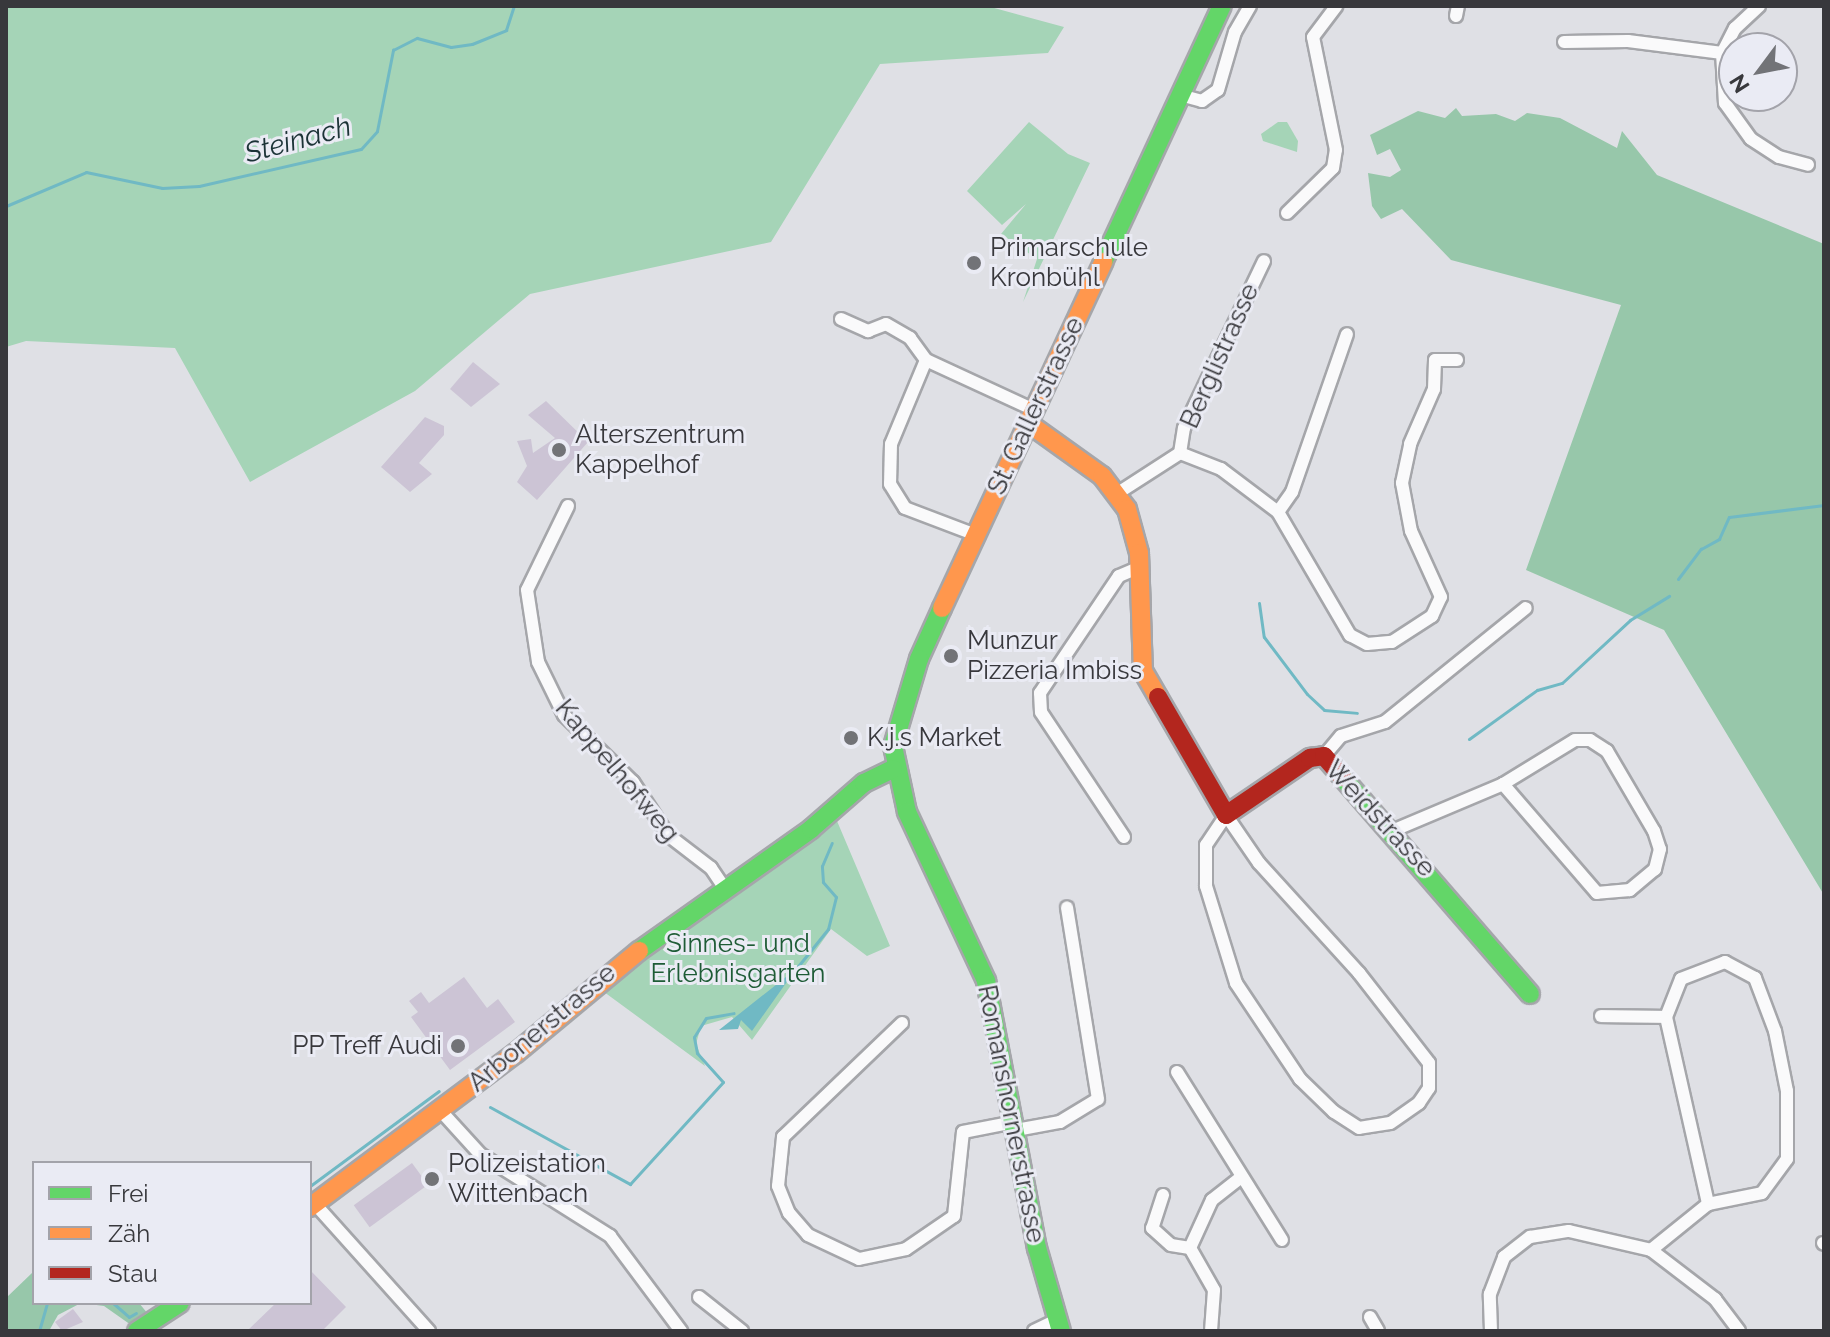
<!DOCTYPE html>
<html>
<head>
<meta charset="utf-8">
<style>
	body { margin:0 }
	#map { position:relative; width:1830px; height:1337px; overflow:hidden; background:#dfe0e5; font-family:Raleway,sans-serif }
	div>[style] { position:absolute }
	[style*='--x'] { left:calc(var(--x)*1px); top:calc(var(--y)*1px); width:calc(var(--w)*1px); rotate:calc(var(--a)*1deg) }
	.green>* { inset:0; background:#a5d4b7 }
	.forest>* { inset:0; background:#97c7aa }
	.water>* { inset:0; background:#70b9c4 }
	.stream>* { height:3px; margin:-1.5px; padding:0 1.5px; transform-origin:1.5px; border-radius:1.5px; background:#70b9c4 }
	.building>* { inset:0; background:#ccc4d5; transform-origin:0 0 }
	.roads { filter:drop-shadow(2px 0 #a5a6aa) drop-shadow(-2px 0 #a5a6aa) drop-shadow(0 2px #a5a6aa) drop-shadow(0 -2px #a5a6aa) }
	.street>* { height:12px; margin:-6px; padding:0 6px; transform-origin:6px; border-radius:6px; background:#fafafb }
	.fast>* { height:18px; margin:-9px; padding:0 9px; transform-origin:9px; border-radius:9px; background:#63d668 }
	.slow>* { height:18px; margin:-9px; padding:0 9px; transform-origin:9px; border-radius:9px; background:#ff974d }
	.jam>* { height:18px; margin:-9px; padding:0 9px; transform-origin:9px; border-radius:9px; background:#b3261e }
	.dots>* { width:22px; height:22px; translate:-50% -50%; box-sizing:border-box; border:4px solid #eaebf4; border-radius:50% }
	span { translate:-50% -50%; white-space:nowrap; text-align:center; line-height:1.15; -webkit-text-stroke:6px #eaebf4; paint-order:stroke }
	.poi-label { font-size:26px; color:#38383c }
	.left { translate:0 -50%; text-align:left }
	.right { translate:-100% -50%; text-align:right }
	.street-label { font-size:26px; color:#38383c }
	.park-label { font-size:26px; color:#1e5c36 }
	.water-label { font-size:28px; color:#1c3337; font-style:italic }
	.frame { position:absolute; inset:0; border:8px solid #38383c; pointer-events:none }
	.legend { position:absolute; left:32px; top:1161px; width:280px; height:144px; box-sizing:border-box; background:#eaebf4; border:2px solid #a3a3aa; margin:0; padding:10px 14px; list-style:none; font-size:24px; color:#38383c }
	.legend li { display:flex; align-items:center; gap:16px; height:40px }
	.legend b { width:40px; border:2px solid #a3a3aa }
	.north { position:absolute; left:1718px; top:32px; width:80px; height:80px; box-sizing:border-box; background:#eaebf4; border:2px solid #a3a3aa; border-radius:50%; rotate:238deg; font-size:22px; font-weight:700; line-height:32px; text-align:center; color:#38383c }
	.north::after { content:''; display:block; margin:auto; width:28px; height:36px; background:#727377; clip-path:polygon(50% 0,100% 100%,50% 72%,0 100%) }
</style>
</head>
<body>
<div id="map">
	<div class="green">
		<div style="clip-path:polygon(6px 6px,987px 6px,1064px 27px,1048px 53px,880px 64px,771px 242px,530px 294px,415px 391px,250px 482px,175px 348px,26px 341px,6px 347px)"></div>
		<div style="clip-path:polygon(1029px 122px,1068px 154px,1090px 163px,1023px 302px,1037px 259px,1001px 234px,1026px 204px,1002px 225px,967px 191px)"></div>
		<div style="clip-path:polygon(1278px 122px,1287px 122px,1298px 141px,1297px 152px,1263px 141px,1261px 134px)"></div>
		<div style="clip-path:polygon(837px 821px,890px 946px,867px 956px,831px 929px,752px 1040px,732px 1017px,701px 1026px,696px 1044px,705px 1066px,600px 989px,639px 955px)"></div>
	</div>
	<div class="forest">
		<div style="clip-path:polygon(1456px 108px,1462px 116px,1496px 114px,1515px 121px,1527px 113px,1560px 118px,1617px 148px,1622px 131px,1657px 175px,1824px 244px,1824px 895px,1664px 630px,1526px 570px,1621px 305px,1451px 260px,1402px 209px,1381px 219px,1372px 206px,1368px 173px,1390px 177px,1401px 170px,1390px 149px,1377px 155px,1370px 135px,1418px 111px,1445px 118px)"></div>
		<div style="clip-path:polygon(32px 1273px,34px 1303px,139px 1303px,148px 1314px,131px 1325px,104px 1306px,81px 1303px,58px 1315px,49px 1331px,6px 1331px,6px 1298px)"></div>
	</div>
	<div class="water">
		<div style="clip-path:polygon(796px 969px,752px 1031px,741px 1020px,738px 1029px,719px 1030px)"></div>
	</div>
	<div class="stream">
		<div style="--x:6;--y:206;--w:87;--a:-23"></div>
		<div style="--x:86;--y:172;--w:78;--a:11.9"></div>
		<div style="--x:162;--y:188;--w:37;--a:-3"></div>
		<div style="--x:199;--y:186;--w:166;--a:-12.9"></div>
		<div style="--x:361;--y:149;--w:24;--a:-48"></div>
		<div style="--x:377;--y:131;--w:83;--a:-78.8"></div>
		<div style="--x:393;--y:50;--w:27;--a:-27"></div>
		<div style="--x:417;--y:38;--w:35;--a:15"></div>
		<div style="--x:451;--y:47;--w:21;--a:-8"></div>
		<div style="--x:472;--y:44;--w:37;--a:-22"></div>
		<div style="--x:506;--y:30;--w:25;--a:-72"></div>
		<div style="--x:1678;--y:579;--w:38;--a:-53"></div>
		<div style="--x:1701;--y:549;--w:21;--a:-29"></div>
		<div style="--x:1719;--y:539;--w:24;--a:-66"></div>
		<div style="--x:1729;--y:517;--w:96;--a:-7.2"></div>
		<div style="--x:1259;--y:603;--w:34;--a:82"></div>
		<div style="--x:1264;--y:637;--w:71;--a:53"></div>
		<div style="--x:1307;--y:694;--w:23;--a:43"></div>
		<div style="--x:1324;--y:710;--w:33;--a:5"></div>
		<div style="--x:1469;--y:739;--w:84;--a:-35.8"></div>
		<div style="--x:1537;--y:690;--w:26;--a:-16"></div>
		<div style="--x:1562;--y:683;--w:93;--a:-42.8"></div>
		<div style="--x:1630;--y:620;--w:46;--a:-31.6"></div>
		<div style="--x:795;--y:970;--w:53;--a:-51.2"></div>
		<div style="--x:828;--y:929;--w:33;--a:-76"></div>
		<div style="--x:836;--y:897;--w:20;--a:-131"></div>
		<div style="--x:823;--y:882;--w:16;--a:-94"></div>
		<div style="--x:822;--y:866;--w:25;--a:-67"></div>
		<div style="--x:490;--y:1107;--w:160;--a:28.8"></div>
		<div style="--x:630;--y:1184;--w:138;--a:-47.6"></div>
		<div style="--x:723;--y:1082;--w:39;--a:-132"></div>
		<div style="--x:697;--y:1053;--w:16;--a:-101"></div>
		<div style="--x:694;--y:1037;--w:22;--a:-58"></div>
		<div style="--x:706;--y:1018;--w:28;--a:-10"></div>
		<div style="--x:310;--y:1186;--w:160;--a:-36.4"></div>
		<div style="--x:113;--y:1303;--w:21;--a:41"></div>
		<div style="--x:129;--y:1317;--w:8;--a:-30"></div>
		<div style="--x:39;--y:1331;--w:29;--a:-74"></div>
	</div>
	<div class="building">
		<div style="clip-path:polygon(473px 362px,500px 384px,471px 407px,450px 389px)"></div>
		<div style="clip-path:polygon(546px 401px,588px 442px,537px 500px,517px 482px,527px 466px,517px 441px,531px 439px,533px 453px,555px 438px,528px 415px)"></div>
		<div style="clip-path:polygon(425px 417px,444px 426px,444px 435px,419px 463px,432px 474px,410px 492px,381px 467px)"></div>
		<div style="clip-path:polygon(464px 977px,487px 1008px,498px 999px,515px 1022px,450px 1070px,411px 1017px,418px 1012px,409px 1001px,421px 992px,429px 1003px)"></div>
		<div style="left:412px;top:1163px;width:27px;height:72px;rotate:54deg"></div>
		<div style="clip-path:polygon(310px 1270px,346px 1307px,322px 1331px,247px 1331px,276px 1303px,310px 1303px)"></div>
		<div style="clip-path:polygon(73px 1309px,83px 1322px,62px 1331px,55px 1322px)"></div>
	</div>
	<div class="roads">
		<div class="street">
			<div style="--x:1759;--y:6;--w:33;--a:137"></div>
			<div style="--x:1735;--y:28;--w:28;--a:117"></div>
			<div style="--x:1722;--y:53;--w:50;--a:86.6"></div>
			<div style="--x:1725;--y:103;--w:44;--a:54.2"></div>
			<div style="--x:1751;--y:139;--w:33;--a:33"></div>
			<div style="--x:1779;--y:157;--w:30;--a:15"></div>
			<div style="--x:1456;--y:16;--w:10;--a:-79"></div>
			<div style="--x:1564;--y:42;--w:64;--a:-0.9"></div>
			<div style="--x:1628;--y:41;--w:95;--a:7.3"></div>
			<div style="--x:1180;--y:95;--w:23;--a:15"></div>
			<div style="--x:1202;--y:101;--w:19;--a:-35"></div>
			<div style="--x:1218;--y:90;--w:60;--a:-73.7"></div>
			<div style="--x:1235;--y:32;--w:30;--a:-60"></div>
			<div style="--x:1287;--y:213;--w:64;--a:-44.4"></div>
			<div style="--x:1333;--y:168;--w:18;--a:-81"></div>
			<div style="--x:1336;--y:150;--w:115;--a:-101.5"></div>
			<div style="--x:1313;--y:37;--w:39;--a:-53"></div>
			<div style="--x:841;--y:319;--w:30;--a:24"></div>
			<div style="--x:868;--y:331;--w:19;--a:-21"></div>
			<div style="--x:886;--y:324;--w:28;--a:30"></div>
			<div style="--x:910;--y:338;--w:27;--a:54"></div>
			<div style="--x:926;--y:360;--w:119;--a:24.8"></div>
			<div style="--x:926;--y:360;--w:91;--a:112.6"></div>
			<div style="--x:891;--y:444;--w:40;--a:91.4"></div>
			<div style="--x:890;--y:484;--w:28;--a:58"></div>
			<div style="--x:905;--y:508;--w:76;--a:20.8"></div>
			<div style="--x:1180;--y:453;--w:25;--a:-81"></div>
			<div style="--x:1184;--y:428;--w:185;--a:-64.4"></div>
			<div style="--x:1118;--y:493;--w:74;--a:-32.8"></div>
			<div style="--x:1180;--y:453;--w:44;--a:21.3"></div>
			<div style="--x:1221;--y:469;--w:71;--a:37"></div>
			<div style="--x:1278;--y:512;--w:143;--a:59.7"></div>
			<div style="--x:1350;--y:635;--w:19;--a:28"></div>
			<div style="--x:1367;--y:644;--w:25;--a:-5"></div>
			<div style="--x:1392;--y:642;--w:48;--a:-33"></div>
			<div style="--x:1432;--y:616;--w:21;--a:-65"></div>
			<div style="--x:1441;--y:597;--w:72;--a:-114.4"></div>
			<div style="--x:1411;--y:531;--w:49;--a:-100.6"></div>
			<div style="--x:1402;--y:483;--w:40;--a:-78"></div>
			<div style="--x:1410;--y:444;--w:60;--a:-66.4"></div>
			<div style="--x:1434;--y:389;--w:29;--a:-88"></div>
			<div style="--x:1435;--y:360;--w:22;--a:0"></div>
			<div style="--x:568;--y:506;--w:93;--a:116"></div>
			<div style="--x:527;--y:590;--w:73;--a:81.3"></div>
			<div style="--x:538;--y:662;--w:59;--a:63.9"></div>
			<div style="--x:564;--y:715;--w:96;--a:44.2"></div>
			<div style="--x:633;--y:782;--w:64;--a:56.6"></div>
			<div style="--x:668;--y:835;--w:54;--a:37.5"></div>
			<div style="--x:711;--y:868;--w:23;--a:56"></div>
			<div style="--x:1278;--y:512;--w:24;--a:-55"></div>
			<div style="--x:1292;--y:492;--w:167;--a:-70.8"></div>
			<div style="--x:1324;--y:756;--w:26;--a:-50"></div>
			<div style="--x:1341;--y:736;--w:46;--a:-17.7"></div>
			<div style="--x:1385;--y:722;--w:181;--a:-39"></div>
			<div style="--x:1226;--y:815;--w:58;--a:55.5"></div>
			<div style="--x:1259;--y:863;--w:149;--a:47.7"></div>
			<div style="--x:1359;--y:973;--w:114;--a:52.1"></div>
			<div style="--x:1429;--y:1063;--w:25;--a:90"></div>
			<div style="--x:1429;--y:1088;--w:18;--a:124"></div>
			<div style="--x:1419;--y:1103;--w:35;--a:145"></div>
			<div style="--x:1390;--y:1123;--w:31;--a:171"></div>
			<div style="--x:1359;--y:1128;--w:30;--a:-147"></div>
			<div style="--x:1334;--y:1112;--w:47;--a:-135.9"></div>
			<div style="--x:1300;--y:1079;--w:115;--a:-123.7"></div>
			<div style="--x:1236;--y:983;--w:102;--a:-107.2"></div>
			<div style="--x:1206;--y:886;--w:41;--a:-90"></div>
			<div style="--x:1206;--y:845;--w:36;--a:-56"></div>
			<div style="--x:1392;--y:831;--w:121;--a:-22.9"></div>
			<div style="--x:1503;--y:784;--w:84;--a:-31.4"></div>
			<div style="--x:1575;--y:740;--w:15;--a:0"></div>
			<div style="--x:1590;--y:740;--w:20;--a:33"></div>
			<div style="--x:1607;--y:751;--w:93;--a:59.6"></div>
			<div style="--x:1654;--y:831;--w:19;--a:72"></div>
			<div style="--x:1660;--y:849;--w:21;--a:104"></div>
			<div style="--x:1655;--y:869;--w:33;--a:140"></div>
			<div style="--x:1630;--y:890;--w:33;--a:175"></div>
			<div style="--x:1597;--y:893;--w:144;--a:-130.8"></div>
			<div style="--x:1124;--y:837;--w:150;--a:-123.6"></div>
			<div style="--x:1041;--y:712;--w:19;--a:-93"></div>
			<div style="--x:1040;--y:693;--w:141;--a:-56"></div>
			<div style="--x:1119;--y:576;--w:23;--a:-23"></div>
			<div style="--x:1601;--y:1016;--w:65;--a:0.9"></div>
			<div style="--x:902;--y:1023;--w:165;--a:136.2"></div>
			<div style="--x:783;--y:1137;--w:49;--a:95.8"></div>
			<div style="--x:778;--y:1186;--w:29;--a:68"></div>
			<div style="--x:789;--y:1213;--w:29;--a:49"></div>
			<div style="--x:808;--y:1235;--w:56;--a:25.2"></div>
			<div style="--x:859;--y:1259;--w:48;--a:-12"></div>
			<div style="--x:906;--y:1249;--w:58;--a:-34.5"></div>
			<div style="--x:954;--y:1216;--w:84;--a:-83.9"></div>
			<div style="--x:963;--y:1132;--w:53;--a:-10.9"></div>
			<div style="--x:1177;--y:1072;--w:198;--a:58"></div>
			<div style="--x:440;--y:1110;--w:59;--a:47.7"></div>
			<div style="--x:480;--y:1154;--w:154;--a:32.2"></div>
			<div style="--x:610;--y:1236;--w:119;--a:53.2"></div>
			<div style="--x:1016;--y:1130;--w:45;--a:-10.3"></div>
			<div style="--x:1060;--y:1122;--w:44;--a:-31.2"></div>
			<div style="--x:1098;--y:1099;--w:194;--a:-99.2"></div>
			<div style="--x:1163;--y:1195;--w:35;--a:108"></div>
			<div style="--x:1152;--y:1228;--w:25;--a:42"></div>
			<div style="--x:1171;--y:1245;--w:19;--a:9"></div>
			<div style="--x:315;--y:1204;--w:171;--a:48.1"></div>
			<div style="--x:1823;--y:1243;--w:1;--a:45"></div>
			<div style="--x:1651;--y:1250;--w:73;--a:-38.9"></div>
			<div style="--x:1708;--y:1204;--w:55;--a:-11.5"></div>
			<div style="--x:1762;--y:1193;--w:42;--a:-53.7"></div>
			<div style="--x:1787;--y:1159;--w:68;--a:-90"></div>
			<div style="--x:1787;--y:1091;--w:61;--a:-101.3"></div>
			<div style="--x:1775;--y:1031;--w:57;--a:-110.7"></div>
			<div style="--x:1755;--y:978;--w:34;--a:-152"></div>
			<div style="--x:1725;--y:962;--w:47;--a:158.9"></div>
			<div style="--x:1681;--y:979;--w:41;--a:111.5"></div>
			<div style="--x:1666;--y:1017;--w:192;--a:77.3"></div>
			<div style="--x:699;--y:1297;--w:55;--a:38.3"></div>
			<div style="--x:1370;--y:1317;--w:16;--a:60"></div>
			<div style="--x:1034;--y:1331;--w:25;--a:-26"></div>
			<div style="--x:1211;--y:1331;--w:41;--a:-85.8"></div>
			<div style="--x:1214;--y:1290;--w:48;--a:-119.7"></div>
			<div style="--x:1190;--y:1248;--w:53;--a:-65.4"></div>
			<div style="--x:1212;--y:1200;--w:36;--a:-38"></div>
			<div style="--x:1491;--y:1331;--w:37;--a:-92"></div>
			<div style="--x:1490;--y:1294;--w:40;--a:-69"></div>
			<div style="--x:1504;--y:1257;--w:33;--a:-38"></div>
			<div style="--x:1530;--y:1237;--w:39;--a:-9"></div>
			<div style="--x:1569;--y:1231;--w:84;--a:13"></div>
			<div style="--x:1651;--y:1250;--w:81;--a:37.4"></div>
			<div style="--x:1715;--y:1299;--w:40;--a:53"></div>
		</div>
		<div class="fast">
			<div style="--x:1103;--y:262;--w:282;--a:-65.1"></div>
			<div style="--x:942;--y:608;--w:56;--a:114.3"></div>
			<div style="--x:919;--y:659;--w:91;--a:106.6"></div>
			<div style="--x:893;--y:746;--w:67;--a:78"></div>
			<div style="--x:907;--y:812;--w:187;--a:64.9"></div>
			<div style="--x:986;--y:981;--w:272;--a:79.2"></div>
			<div style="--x:1037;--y:1248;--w:86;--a:73.9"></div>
			<div style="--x:1342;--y:777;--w:287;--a:49.1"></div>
			<div style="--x:639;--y:951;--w:211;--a:-35.3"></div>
			<div style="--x:811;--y:829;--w:70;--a:-41"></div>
			<div style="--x:864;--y:783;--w:32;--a:-26"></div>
			<div style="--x:137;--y:1331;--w:51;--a:-33.1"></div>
		</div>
		<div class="slow">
			<div style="--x:1028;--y:423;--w:91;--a:35.6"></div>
			<div style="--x:1102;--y:476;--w:41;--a:52.9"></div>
			<div style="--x:1127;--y:509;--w:46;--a:74.7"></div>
			<div style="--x:1139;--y:553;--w:118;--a:88.1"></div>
			<div style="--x:1143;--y:671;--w:30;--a:60"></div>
			<div style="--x:942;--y:608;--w:382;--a:-65"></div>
			<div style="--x:310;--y:1207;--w:257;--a:-36.8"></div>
			<div style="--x:516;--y:1053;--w:160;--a:-39.7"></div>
		</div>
		<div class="jam">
			<div style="--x:1158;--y:697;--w:136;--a:60"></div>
			<div style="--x:1226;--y:815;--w:102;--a:-34.2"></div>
			<div style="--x:1310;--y:758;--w:14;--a:-8"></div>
			<div style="--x:1324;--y:756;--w:28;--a:49"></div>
		</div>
	</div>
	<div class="dots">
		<div style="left:974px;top:263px;background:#727377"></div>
		<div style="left:559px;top:450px;background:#727377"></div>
		<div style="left:951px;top:656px;background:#727377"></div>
		<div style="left:851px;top:738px;background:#727377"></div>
		<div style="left:458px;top:1046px;background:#727377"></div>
		<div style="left:432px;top:1179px;background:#727377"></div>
	</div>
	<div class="poi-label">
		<span class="left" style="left:990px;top:263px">Primarschule<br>Kronbühl</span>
		<span class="left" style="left:575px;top:450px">Alterszentrum<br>Kappelhof</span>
		<span class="left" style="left:967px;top:656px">Munzur<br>Pizzeria Imbiss</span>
		<span class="left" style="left:867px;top:738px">K.j.s Market</span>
		<span class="right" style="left:442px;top:1046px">PP Treff Audi</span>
		<span class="left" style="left:448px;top:1179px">Polizeistation<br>Wittenbach</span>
	</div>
	<div class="street-label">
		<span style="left:1220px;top:356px;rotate:-66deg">Berglistrasse</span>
		<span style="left:1036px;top:406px;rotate:-65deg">St. Gallerstrasse</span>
		<span style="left:617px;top:771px;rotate:50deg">Kappelhofweg</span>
		<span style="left:1380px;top:819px;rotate:47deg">Weidstrasse</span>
		<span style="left:542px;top:1028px;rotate:-40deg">Arbonerstrasse</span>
		<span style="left:1011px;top:1114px;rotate:79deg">Romanshornerstrasse</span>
	</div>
	<div class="park-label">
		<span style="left:738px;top:959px">Sinnes- und<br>Erlebnisgarten</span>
	</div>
	<div class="water-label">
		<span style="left:298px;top:140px;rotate:-15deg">Steinach</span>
	</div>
	<div class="frame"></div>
	<ul class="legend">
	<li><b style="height:10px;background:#63d668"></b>Frei</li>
	<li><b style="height:10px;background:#ff974d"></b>Zäh</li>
	<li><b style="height:10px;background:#b3261e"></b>Stau</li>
	</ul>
	<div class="north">N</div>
</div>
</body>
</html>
